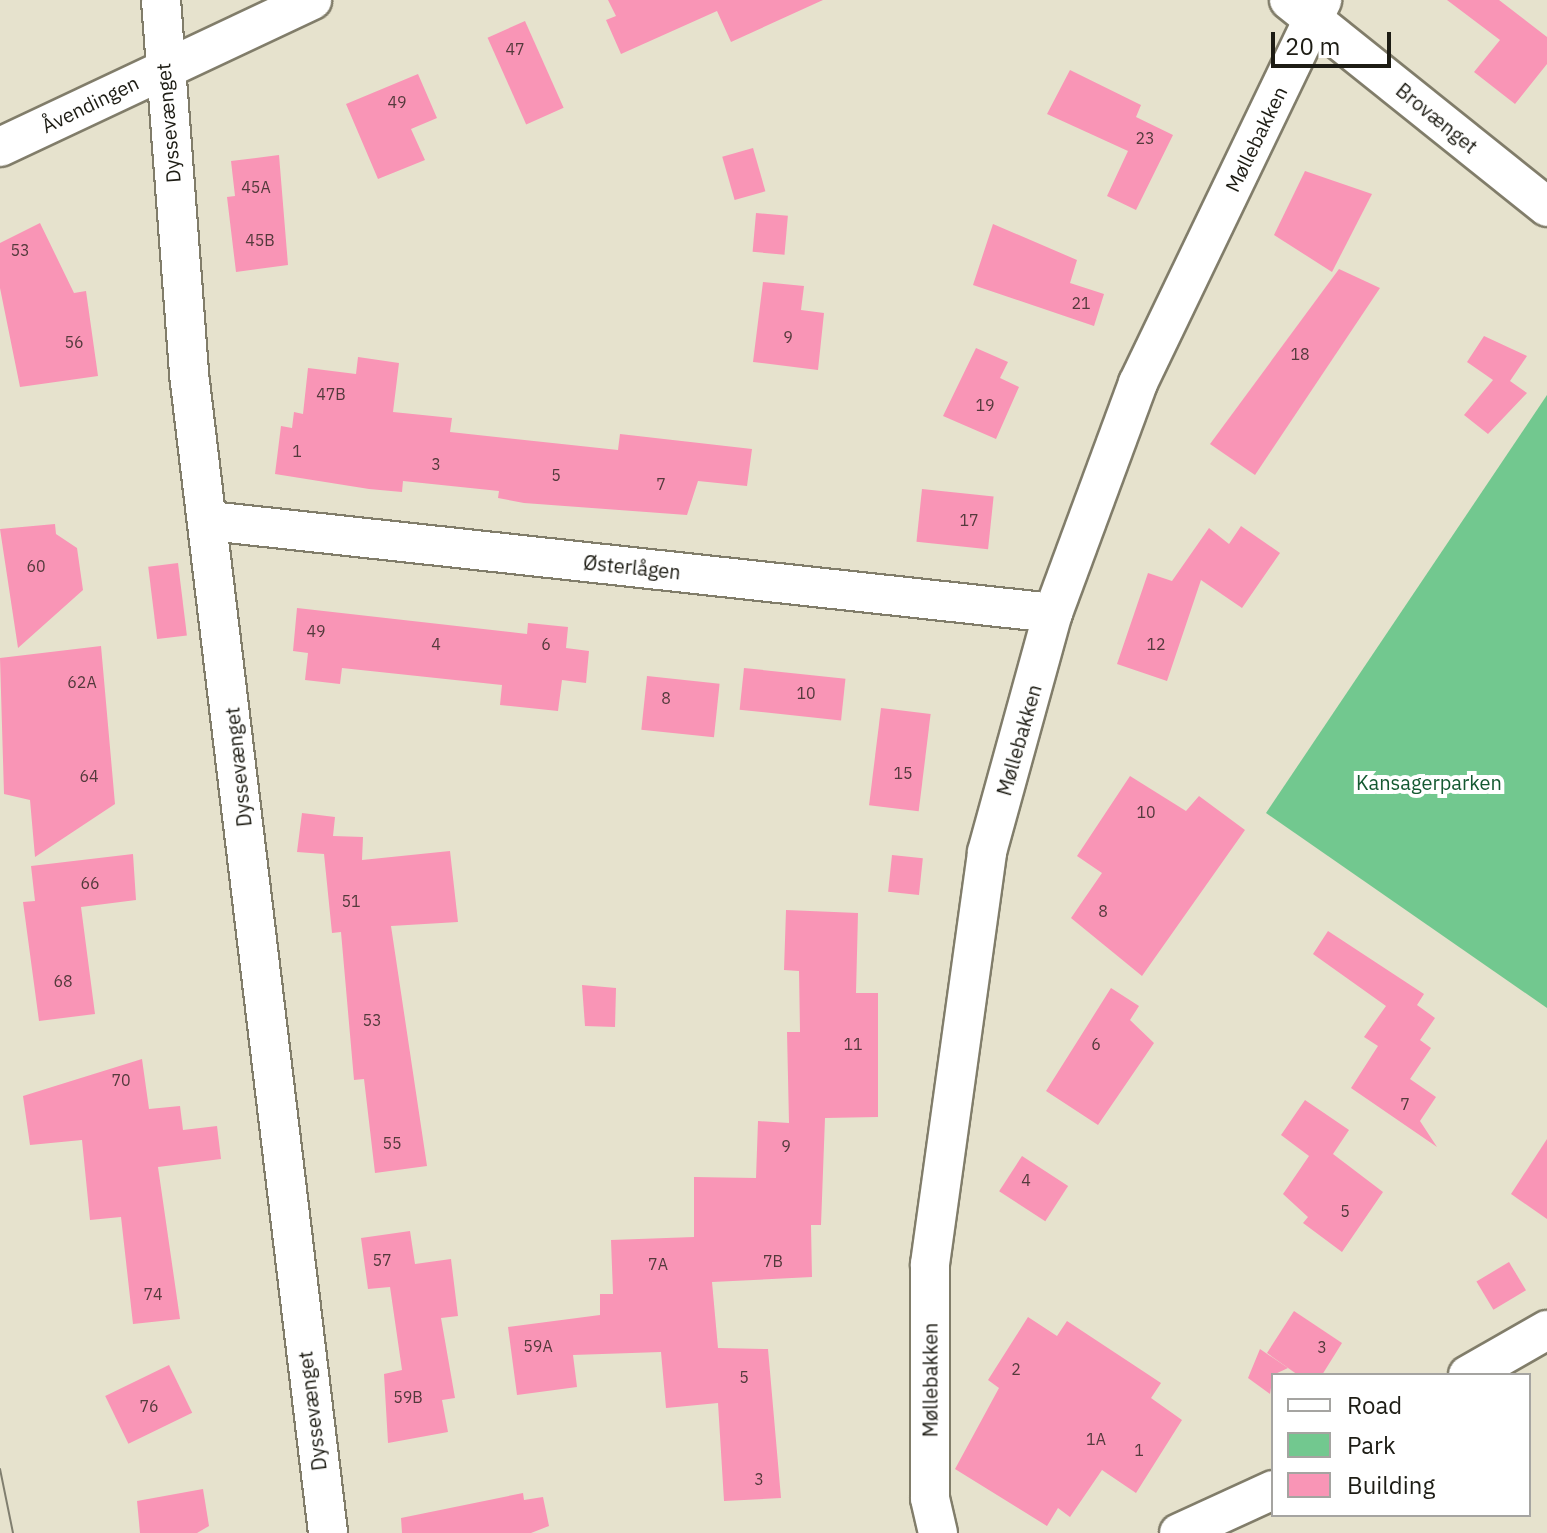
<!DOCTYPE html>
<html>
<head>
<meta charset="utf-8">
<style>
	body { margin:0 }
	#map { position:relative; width:1547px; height:1533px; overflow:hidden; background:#e6e2cd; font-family:"IBM Plex Sans",sans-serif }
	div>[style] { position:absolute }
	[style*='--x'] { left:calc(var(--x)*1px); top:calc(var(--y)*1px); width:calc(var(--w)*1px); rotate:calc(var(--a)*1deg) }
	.green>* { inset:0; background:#72c88f }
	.building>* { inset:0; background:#f995b6; transform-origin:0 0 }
	.roads { filter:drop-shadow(2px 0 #817d6a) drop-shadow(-2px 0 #817d6a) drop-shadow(0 2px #817d6a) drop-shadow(0 -2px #817d6a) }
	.minor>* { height:38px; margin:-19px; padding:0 19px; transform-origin:19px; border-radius:19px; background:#fff }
	.tram>* { height:2px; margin:-1px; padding:0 1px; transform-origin:1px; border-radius:1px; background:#807e6f }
	span { translate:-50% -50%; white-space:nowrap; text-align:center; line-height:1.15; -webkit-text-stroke:8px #fff; paint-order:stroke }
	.number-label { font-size:16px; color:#543a3c }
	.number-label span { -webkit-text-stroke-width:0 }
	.street-label { font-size:20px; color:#1d1c14 }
	.park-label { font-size:20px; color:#145931 }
	.legend { position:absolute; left:1271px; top:1373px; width:260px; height:144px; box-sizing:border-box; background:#fff; border:2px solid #a5a4a1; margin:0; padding:10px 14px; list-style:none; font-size:24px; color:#1d1c14 }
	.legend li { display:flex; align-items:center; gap:16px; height:40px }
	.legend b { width:40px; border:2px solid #a5a4a1 }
	.scale { position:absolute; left:1271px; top:32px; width:120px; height:36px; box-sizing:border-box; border:4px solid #1d1c14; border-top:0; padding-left:10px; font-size:24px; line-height:28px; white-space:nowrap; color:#1d1c14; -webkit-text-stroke:6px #fff; paint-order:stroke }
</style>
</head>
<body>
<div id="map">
	<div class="green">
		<div style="clip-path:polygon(1547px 395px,1547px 1008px,1266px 813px)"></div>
	</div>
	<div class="building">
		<div style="clip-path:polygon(608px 0,823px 0,731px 42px,717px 11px,621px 54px,606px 20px,616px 16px)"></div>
		<div style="clip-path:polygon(1447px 0,1499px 0,1547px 37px,1547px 64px,1515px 104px,1474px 72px,1500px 40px)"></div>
		<div style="left:525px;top:21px;width:95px;height:41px;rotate:66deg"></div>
		<div style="clip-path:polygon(1070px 70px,1141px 105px,1136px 117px,1173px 135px,1136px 210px,1107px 196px,1128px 151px,1047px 114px)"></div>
		<div style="clip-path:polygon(418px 74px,437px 118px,411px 129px,425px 160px,378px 179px,346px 104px)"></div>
		<div style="left:753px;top:148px;width:45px;height:32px;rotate:74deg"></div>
		<div style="clip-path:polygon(279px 155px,288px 265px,236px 272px,227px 197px,235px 196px,231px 161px)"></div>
		<div style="clip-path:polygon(1305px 171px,1372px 194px,1332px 272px,1274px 235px)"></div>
		<div style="left:756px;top:213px;width:32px;height:39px;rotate:5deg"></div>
		<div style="clip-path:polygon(40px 223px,74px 293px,86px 291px,98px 376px,20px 387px,0 288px,0 243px)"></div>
		<div style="clip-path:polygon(993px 224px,1077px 260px,1070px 283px,1104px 294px,1094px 326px,973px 285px)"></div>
		<div style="clip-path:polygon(1339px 269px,1380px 288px,1255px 475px,1210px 444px)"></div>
		<div style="clip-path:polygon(763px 282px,804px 286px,801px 310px,824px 313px,818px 370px,753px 362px)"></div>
		<div style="clip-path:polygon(1484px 336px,1527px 356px,1510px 381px,1527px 393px,1488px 434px,1464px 415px,1493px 380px,1467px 362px)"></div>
		<div style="clip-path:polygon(976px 348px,1008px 362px,1000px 378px,1019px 387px,996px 439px,943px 416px)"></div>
		<div style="clip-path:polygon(358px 357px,399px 363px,393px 412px,452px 418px,450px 432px,618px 450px,620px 434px,752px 449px,747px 486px,698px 481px,687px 515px,524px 503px,498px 498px,499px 491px,403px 481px,402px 492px,369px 489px,275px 474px,281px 426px,292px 428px,294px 412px,303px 414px,308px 368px,356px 374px)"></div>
		<div style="left:922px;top:489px;width:72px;height:53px;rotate:6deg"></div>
		<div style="clip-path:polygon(55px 524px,56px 534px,77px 548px,83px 590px,18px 648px,0 529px)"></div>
		<div style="clip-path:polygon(1241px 526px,1280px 553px,1242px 608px,1201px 580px,1167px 681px,1117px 664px,1148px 573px,1172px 581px,1209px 528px,1229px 544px)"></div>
		<div style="left:178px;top:563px;width:73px;height:30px;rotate:83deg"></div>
		<div style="clip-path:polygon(297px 608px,527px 634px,528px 623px,568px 627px,566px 648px,589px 651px,586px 683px,562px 680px,558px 711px,500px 705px,502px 685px,342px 668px,340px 684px,305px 680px,308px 653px,293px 651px)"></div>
		<div style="clip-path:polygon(101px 646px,115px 804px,35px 857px,30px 800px,4px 794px,0 658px)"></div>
		<div style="left:744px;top:668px;width:102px;height:42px;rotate:6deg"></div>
		<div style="left:647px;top:676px;width:73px;height:54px;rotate:6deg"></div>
		<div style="left:881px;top:708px;width:50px;height:98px;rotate:7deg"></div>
		<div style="clip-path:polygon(1130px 776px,1186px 811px,1199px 796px,1245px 830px,1142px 976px,1071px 918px,1102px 873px,1077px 856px)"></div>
		<div style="clip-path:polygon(302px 813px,335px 817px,333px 836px,363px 837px,362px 860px,450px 851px,458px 922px,391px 926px,427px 1166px,375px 1173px,364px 1079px,354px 1080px,341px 932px,332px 933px,324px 854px,297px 852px)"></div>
		<div style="clip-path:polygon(133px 854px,136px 900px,81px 907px,95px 1014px,39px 1021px,23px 902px,35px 901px,31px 866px)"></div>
		<div style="left:892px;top:855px;width:31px;height:37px;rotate:6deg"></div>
		<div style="clip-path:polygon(786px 910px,858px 913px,856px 993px,878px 993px,878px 1117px,825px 1118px,821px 1225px,811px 1225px,812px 1277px,712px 1282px,718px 1348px,768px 1349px,781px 1498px,724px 1501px,718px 1403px,666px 1408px,661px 1352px,573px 1355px,577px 1387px,517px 1395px,508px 1327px,600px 1315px,600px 1294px,613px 1294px,611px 1240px,694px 1237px,694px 1177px,756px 1178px,758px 1121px,789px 1123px,787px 1032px,800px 1032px,799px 971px,784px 970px)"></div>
		<div style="clip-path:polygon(1328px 931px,1424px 994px,1417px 1005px,1435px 1018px,1420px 1040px,1431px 1048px,1410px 1079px,1436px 1097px,1420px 1121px,1437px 1147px,1351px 1088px,1378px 1046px,1364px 1037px,1386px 1006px,1313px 954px)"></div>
		<div style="clip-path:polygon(582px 985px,616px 988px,615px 1027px,585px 1026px)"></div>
		<div style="clip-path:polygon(1111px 988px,1139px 1006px,1130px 1020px,1154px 1043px,1098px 1125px,1046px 1091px)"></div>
		<div style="clip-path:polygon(142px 1059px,149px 1109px,180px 1106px,183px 1130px,217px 1126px,221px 1159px,158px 1167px,180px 1319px,133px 1324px,121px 1217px,90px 1220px,82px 1140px,30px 1145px,23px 1096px)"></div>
		<div style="clip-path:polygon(1305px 1100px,1349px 1130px,1333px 1154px,1383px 1192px,1342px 1252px,1303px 1223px,1308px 1217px,1283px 1194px,1309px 1156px,1281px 1135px)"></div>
		<div style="clip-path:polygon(1547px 1139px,1547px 1219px,1511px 1194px)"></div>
		<div style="left:1022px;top:1156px;width:55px;height:42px;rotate:33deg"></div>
		<div style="clip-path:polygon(410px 1231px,415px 1264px,451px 1259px,458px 1316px,441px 1318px,455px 1398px,442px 1400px,448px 1432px,388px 1443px,384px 1374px,402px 1370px,390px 1287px,368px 1289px,361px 1238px)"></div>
		<div style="left:1509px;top:1262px;width:33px;height:38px;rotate:59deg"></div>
		<div style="clip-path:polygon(1294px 1311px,1342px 1343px,1322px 1375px,1298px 1375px,1267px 1353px)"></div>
		<div style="clip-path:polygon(1028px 1317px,1057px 1336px,1067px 1321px,1161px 1383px,1151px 1398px,1182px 1420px,1136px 1493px,1102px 1470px,1070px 1517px,1058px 1508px,1047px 1526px,955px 1469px,999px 1388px,988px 1380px)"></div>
		<div style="clip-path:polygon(1260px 1349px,1288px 1368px,1273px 1375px,1270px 1394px,1248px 1378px)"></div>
		<div style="left:169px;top:1365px;width:53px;height:71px;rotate:64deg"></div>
		<div style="clip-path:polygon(203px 1489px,209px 1526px,197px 1533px,140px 1533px,137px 1501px)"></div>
		<div style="clip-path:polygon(523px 1493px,524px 1500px,543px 1497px,549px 1526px,531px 1533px,402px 1533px,401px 1518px)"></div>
	</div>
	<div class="roads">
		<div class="minor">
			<div style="--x:161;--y:0;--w:383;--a:85.7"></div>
			<div style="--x:190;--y:382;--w:1159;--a:83.16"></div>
			<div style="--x:1289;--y:0;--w:331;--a:38.7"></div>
			<div style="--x:0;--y:147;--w:345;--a:-25.2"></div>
			<div style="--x:210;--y:521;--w:848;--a:6.23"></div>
			<div style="--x:1468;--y:1375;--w:91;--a:-29.7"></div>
			<div style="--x:938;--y:1533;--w:36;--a:-103"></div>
			<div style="--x:930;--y:1498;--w:234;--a:-90"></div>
			<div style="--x:930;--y:1264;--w:416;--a:-82.1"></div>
			<div style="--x:987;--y:852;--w:248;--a:-74.6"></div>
			<div style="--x:1053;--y:613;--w:245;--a:-69.7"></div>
			<div style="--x:1138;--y:383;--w:425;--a:-64.3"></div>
			<div style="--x:1179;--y:1533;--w:103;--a:-24.6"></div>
		</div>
	</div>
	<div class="tram">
		<div style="--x:0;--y:1469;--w:65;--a:78.5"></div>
	</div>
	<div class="number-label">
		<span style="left:515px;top:49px">47</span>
		<span style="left:397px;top:102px">49</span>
		<span style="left:1145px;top:138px">23</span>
		<span style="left:256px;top:187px">45A</span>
		<span style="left:260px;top:240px">45B</span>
		<span style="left:20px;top:250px">53</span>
		<span style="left:1081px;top:303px">21</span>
		<span style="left:788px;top:337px">9</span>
		<span style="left:74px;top:342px">56</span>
		<span style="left:1300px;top:354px">18</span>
		<span style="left:331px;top:394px">47B</span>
		<span style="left:985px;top:405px">19</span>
		<span style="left:297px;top:451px">1</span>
		<span style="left:436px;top:464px">3</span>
		<span style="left:556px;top:475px">5</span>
		<span style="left:661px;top:484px">7</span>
		<span style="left:969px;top:520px">17</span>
		<span style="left:36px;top:566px">60</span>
		<span style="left:316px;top:631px">49</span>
		<span style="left:436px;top:644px">4</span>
		<span style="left:546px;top:644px">6</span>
		<span style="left:1156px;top:644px">12</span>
		<span style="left:82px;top:682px">62A</span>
		<span style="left:806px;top:693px">10</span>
		<span style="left:666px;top:698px">8</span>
		<span style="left:903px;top:773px">15</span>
		<span style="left:89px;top:776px">64</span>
		<span style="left:1146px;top:812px">10</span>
		<span style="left:90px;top:883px">66</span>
		<span style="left:351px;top:901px">51</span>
		<span style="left:1103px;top:911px">8</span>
		<span style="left:63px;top:981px">68</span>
		<span style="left:372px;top:1020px">53</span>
		<span style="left:853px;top:1044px">11</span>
		<span style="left:1096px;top:1044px">6</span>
		<span style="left:121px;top:1080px">70</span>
		<span style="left:1405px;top:1104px">7</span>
		<span style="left:392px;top:1143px">55</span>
		<span style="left:786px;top:1146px">9</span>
		<span style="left:1026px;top:1180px">4</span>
		<span style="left:1345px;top:1211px">5</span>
		<span style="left:382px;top:1260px">57</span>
		<span style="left:773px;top:1261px">7B</span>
		<span style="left:658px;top:1264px">7A</span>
		<span style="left:153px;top:1294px">74</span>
		<span style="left:538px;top:1346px">59A</span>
		<span style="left:1322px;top:1347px">3</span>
		<span style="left:1016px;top:1369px">2</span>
		<span style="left:744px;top:1377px">5</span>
		<span style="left:408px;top:1397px">59B</span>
		<span style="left:149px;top:1406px">76</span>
		<span style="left:1096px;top:1439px">1A</span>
		<span style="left:1139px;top:1450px">1</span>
		<span style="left:759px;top:1479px">3</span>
	</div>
	<div class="street-label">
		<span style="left:90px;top:104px;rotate:-26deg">Åvendingen</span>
		<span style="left:1437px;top:118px;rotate:39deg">Brovænget</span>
		<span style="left:168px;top:123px;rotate:-95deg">Dyssevænget</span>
		<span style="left:1256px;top:139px;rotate:-64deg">Møllebakken</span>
		<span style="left:632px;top:567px;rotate:6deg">Østerlågen</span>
		<span style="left:1019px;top:740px;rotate:-74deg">Møllebakken</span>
		<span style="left:238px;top:767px;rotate:-96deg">Dyssevænget</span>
		<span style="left:930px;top:1380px;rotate:-90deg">Møllebakken</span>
		<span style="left:312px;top:1411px;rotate:-97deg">Dyssevænget</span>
	</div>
	<div class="park-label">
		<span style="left:1429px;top:782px">Kansagerparken</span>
	</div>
	<ul class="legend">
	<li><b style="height:10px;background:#fff"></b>Road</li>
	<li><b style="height:22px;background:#72c88f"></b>Park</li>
	<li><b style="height:22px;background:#f995b6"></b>Building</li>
	</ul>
	<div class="scale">20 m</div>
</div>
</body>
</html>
